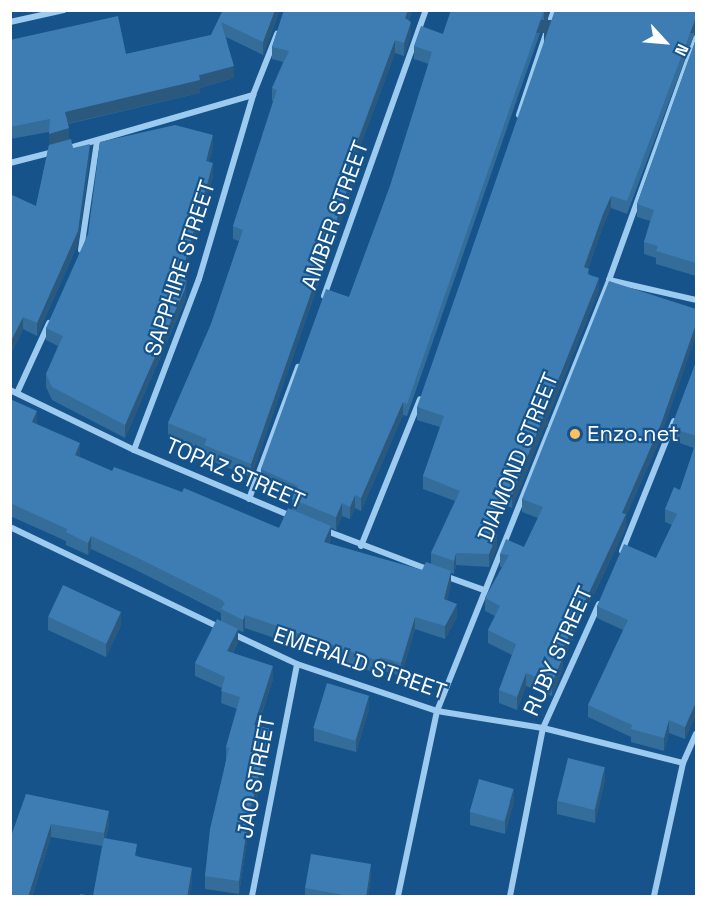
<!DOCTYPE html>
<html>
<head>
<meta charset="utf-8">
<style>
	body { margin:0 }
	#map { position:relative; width:707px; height:907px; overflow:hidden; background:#15538a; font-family:"Space Grotesk",sans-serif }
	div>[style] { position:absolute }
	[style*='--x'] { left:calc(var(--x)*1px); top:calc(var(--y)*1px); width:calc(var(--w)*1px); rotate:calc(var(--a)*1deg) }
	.minor>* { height:6px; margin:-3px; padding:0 3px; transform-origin:3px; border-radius:3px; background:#9dcaef }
	.wall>* { inset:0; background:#346c9a }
	.shaded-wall>* { inset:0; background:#2b587d; transform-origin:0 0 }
	.building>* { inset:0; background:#3d7db3; transform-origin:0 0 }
	.dots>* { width:16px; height:16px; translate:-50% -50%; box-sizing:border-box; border:3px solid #15538a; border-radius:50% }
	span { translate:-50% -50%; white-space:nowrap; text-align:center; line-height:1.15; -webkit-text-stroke:4.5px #15538a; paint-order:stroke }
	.street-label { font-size:22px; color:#fff }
	.poi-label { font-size:22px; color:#fff }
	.left { translate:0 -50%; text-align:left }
	.frame { position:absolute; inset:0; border:12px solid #fff; pointer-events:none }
	.north { position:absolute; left:635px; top:12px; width:60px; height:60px; -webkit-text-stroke:4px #15538a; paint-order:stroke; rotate:116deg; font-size:16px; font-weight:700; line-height:24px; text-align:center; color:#fff }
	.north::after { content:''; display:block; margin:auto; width:21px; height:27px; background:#fff; clip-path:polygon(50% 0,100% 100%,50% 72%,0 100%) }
</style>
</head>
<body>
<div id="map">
	<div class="minor">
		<div style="--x:10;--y:22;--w:55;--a:-12.5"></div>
		<div style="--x:519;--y:115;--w:111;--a:-71.6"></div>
		<div style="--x:66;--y:149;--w:195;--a:-16.1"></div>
		<div style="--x:10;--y:163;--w:44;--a:-14.3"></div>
		<div style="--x:81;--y:250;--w:110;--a:-81.6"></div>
		<div style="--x:609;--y:280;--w:89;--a:12.9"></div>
		<div style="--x:324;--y:296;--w:304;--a:-70.4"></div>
		<div style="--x:10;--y:390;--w:138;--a:25.8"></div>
		<div style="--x:134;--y:450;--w:173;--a:22.8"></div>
		<div style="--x:17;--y:393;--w:77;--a:-65.4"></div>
		<div style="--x:134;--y:450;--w:183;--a:-69.2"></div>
		<div style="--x:199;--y:279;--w:192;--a:-73.6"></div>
		<div style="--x:253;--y:95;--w:66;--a:-68.5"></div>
		<div style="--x:249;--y:499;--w:141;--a:-69.6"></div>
		<div style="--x:10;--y:527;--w:234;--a:25.6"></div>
		<div style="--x:324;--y:530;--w:113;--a:20.7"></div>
		<div style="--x:361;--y:546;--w:158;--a:-68.1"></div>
		<div style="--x:622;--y:551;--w:140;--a:-68.2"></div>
		<div style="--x:445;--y:576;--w:41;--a:19.7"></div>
		<div style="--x:233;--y:634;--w:71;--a:25.1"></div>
		<div style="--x:297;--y:664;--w:148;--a:18.6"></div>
		<div style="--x:437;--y:711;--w:107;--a:9.1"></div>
		<div style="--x:543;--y:728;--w:144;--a:14"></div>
		<div style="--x:252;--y:896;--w:236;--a:-79"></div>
		<div style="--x:398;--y:896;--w:189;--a:-78.1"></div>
		<div style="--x:437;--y:711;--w:464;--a:-68.2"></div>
		<div style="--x:609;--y:280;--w:257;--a:-70.2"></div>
		<div style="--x:510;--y:896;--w:171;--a:-78.9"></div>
		<div style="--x:543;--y:728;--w:136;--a:-65.7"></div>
		<div style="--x:654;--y:896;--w:136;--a:-77.7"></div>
		<div style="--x:683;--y:763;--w:32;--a:-66"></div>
	</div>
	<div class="wall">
		<div style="clip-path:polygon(223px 10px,280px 10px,263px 55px,226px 37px,234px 78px,200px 88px,200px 93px,68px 124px,69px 139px,73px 148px,90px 157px,78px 244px,37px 336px,23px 329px,10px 356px,36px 206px,49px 145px,49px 132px,10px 139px,10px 40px,126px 54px,211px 35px)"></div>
		<div style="clip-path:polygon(284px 10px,412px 10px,409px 20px,411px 35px,404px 56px,395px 53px,360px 147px,352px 169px,354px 182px,251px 477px,204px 458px,204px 451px,168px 436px,168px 423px,211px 324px,239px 241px,233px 239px,233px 226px,273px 101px,272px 101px,272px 88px,283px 62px,272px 59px,272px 47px)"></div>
		<div style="clip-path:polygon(451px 10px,548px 10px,407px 416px,403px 415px,361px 511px,355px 508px,350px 519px,342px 516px,336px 530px,331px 528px,331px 539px,329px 544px,422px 570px,431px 564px,431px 553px,455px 501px,423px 489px,423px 476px,440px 427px,417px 420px,417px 407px,696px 10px,696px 35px,695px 33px,627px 214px,611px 208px,603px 226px,588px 269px,589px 274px,599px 290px,512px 508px,505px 505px,493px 533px,497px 547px,489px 567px,456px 565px,454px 574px,451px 573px,451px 584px,447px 600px,457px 617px,445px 639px,415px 629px,401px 676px,380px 670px,379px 674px,245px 628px,243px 632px,238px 630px,238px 642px,233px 653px,273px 679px,258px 726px,271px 742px,249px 827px,239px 894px,205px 889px,205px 876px,226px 760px,226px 747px,237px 709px,221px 703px,222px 688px,195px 676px,195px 663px,221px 621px,221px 613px,136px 570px,91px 549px,88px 555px,66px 545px,66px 541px,10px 516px,10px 399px,36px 424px,80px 456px,80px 457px,112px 471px,279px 528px,292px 510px,292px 499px,293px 496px,261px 482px,261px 469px,349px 297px,390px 186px,429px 64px,414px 59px,414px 46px,443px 34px)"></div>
		<div style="clip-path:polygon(696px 39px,696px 276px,656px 264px,656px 258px,644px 254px,644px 242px,650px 221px,637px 217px,637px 204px)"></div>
		<div style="clip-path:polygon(213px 148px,209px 162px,213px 176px,187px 266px,187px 279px,185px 301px,125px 438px,52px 400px,46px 387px,46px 374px,58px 346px,46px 340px,46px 328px)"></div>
		<div style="clip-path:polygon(696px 362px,696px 715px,685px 739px,669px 733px,664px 751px,631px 742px,631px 737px,588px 717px,588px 705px,623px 630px,597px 618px,597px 606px,656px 558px,672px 525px,665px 522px,665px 509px,680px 490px,694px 448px,671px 440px,671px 428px)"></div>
		<div style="clip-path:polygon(661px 437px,626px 516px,626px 527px,563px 660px,563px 669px,552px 696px,526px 686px,517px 710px,499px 703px,499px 690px,512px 655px,488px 643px,488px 630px,495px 616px,485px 611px,485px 598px,502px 567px,500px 567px,500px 554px,524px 547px,538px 518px,522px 512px,522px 499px)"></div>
		<div style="clip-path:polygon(48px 617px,121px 625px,106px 657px,48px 630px)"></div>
		<div style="clip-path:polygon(369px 709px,356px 752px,314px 741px,314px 728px)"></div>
		<div style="clip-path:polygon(605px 780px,595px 823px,557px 814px,557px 801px)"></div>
		<div style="clip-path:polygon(26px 794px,109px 824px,106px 838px,137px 856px,192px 881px,189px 897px,80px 897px,93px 896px,102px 846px,51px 837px,32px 897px,10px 897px)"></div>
		<div style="clip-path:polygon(514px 801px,505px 834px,470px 825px,470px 812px)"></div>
		<div style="clip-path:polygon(371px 877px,368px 897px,305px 897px,305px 888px)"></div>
	</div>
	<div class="shaded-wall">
		<div style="clip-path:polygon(275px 10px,280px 10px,263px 55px,263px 42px)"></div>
		<div style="clip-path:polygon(408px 10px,412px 10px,405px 30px,405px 18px)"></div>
		<div style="left:544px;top:10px;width:4px;height:417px"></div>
		<div style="left:695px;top:20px;width:13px;height:193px;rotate:90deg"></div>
		<div style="clip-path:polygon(411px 22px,411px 35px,404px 56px,404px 43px)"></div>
		<div style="clip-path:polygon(395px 40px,395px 53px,348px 180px,348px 168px)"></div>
		<div style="clip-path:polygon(234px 66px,234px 78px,200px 88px,200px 93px,65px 124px,65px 112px)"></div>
		<div style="clip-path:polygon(69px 128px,69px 141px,49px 147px,49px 134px)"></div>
		<div style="clip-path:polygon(213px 135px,213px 148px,206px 174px,206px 161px)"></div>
		<div style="clip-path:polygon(90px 144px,90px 157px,78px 244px,37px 336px,37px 323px)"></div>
		<div style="clip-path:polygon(213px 163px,213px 176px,184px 277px,184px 265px)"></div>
		<div style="clip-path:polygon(354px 170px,354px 182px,251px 477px,251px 464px)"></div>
		<div style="clip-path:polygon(611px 196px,611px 208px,603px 226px,584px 280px,584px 267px,603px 214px)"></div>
		<div style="clip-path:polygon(187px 266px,187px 279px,185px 301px,125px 438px,125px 425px)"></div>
		<div style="clip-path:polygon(599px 278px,599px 290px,512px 508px,512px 495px)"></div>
		<div style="clip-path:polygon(23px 317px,23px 329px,10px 356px,10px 343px)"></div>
		<div style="clip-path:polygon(696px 324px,696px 336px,661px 437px,626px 516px,626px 527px,563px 660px,563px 669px,552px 696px,552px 683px,560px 655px)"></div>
		<div style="clip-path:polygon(403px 402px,403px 415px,361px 511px,361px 498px)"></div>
		<div style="clip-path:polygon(37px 411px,37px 424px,32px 435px,32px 422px)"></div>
		<div style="clip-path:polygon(80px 443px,80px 456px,75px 468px,75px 455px)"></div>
		<div style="clip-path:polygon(505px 492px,505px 505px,488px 543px,488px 531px)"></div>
		<div style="clip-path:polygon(355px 495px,355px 508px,350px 519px,350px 507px)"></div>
		<div style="clip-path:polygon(342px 503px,342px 516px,336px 530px,336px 517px)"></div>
		<div style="clip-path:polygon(331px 526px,331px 539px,324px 555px,324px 542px)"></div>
		<div style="clip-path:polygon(497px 535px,497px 547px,489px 567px,489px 554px)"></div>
		<div style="clip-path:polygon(91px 536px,91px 549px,88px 555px,88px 543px)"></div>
		<div style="clip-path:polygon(456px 553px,456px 565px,454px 574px,454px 561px)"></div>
		<div style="clip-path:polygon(451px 571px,451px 584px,444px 612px,444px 599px)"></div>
		<div style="clip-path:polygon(457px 604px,457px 617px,445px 639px,445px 626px)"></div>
		<div style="clip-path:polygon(121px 612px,121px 625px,106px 657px,106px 644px)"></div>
		<div style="clip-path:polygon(245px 615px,245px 628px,243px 632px,243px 620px)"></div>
		<div style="clip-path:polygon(415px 617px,415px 629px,401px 676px,401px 663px)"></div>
		<div style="clip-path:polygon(238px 629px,238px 642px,227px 664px,227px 651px)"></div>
		<div style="clip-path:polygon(380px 657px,380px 670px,379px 674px,379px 661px)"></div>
		<div style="clip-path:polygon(273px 666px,273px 679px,254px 737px,254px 725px)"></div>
		<div style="clip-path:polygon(526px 673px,526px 686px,517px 710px,517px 697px)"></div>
		<div style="clip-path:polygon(369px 696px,369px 709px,356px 752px,356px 740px)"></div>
		<div style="clip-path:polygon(696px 702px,696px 715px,685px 739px,685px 727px)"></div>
		<div style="clip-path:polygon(669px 720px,669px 733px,664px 751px,664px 738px)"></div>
		<div style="clip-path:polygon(271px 729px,271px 742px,249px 827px,239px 894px,239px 881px,249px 814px)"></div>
		<div style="clip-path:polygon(605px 767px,605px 780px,595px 823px,595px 811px)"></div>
		<div style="clip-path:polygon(514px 789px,514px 801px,505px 834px,505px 821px)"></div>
		<div style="clip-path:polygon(109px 811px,109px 824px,104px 846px,104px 833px)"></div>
		<div style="clip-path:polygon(51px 824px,51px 837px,32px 897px,28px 897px)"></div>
		<div style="clip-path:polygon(371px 864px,371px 877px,368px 897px,366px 897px)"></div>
		<div style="clip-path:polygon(192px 868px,192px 881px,189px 897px,187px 897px)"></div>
	</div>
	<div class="building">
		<div style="clip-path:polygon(223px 10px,275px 10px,263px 42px,221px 22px,234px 66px,199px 75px,200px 80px,65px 112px,69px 128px,49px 134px,50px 119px,10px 127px,10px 40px,118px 16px,126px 54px,211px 35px)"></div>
		<div style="clip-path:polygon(284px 10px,408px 10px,405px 18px,411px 22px,404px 43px,395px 40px,360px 134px,348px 168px,354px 170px,251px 464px,204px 445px,207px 439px,168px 423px,211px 324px,243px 230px,233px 226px,277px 90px,272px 88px,289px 51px,272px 47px)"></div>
		<div style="clip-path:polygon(451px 10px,544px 10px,407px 404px,403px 402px,361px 498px,355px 495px,350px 507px,342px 503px,336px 517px,292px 499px,298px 486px,261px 469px,326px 289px,349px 297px,390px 186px,432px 52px,414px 46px,421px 26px,443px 34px)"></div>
		<div style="clip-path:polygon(555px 10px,696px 10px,696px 22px,695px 20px,627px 201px,611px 196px,603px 214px,584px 267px,589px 269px,587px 274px,599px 278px,512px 495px,505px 492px,488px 531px,497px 535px,489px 554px,456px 553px,454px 561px,431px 553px,460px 491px,423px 476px,444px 416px,417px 407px)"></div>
		<div style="clip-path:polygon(696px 39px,696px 263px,656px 251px,658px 246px,644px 242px,654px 210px,637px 204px)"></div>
		<div style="clip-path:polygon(175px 125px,213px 135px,206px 161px,213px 163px,184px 265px,187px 266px,185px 289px,125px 425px,52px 387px,46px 374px,63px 336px,46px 328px,88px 234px,100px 142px)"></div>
		<div style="clip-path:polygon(71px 139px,73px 148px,90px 144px,78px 231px,37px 323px,23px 317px,10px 343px,10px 194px,36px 206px,49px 145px)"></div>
		<div style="clip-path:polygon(609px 281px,696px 309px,696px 324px,661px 424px,622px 513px,626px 514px,560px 655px,563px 657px,552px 683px,526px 673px,517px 697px,499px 690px,516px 644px,488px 630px,500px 606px,485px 598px,509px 555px,500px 554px,506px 539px,524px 547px,543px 507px,522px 499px)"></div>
		<div style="clip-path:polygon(696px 362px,696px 436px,671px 428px)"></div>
		<div style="clip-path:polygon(10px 399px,37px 411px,32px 422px,80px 443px,75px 455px,112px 471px,114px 467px,182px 492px,184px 488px,279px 528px,288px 508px,331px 526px,324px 542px,422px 570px,426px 562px,451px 571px,444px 599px,457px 604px,445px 626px,415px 617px,401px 663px,380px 657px,379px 661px,245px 615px,243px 620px,221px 609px,225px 603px,220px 599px,136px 557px,91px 536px,88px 543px,66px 532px,67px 529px,10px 503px)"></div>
		<div style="clip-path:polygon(696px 442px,696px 702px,685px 727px,669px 720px,664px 738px,631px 729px,632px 725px,588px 705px,628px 620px,597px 606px,624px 544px,656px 558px,677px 514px,665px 509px,674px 487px,680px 490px)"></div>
		<div style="left:63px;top:585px;width:64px;height:35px;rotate:25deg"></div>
		<div style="clip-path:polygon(217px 619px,238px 629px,227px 651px,273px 666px,254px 725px,271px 729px,249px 814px,239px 881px,205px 876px,210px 829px,229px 748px,226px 747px,240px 697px,221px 691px,225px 677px,195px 663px)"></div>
		<div style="left:327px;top:683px;width:44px;height:47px;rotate:17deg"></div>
		<div style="left:568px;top:758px;width:38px;height:44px;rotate:14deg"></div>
		<div style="left:479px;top:779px;width:36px;height:34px;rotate:16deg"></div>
		<div style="clip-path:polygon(26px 794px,109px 811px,104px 833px,51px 824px,28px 897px,10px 897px,10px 839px)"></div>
		<div style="clip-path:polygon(104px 838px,137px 844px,135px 856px,192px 868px,187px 897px,80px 897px,80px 894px,93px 896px)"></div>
		<div style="clip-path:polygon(311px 854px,371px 864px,366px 897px,355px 897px,305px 888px)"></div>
	</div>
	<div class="dots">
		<div style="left:575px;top:434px;background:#ffc05b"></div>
	</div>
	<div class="street-label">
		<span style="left:335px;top:215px;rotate:-70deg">AMBER STREET</span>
		<span style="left:180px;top:268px;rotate:-72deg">SAPPHIRE STREET</span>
		<span style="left:518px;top:457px;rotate:-68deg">DIAMOND STREET</span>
		<span style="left:235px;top:473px;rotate:23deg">TOPAZ STREET</span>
		<span style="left:558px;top:651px;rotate:-66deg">RUBY STREET</span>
		<span style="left:360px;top:663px;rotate:19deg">EMERALD STREET</span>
		<span style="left:256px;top:777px;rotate:-79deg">JAO STREET</span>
	</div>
	<div class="poi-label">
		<span class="left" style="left:587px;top:434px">Enzo.net</span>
	</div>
	<div class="frame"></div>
	<div class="north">N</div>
</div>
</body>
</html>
